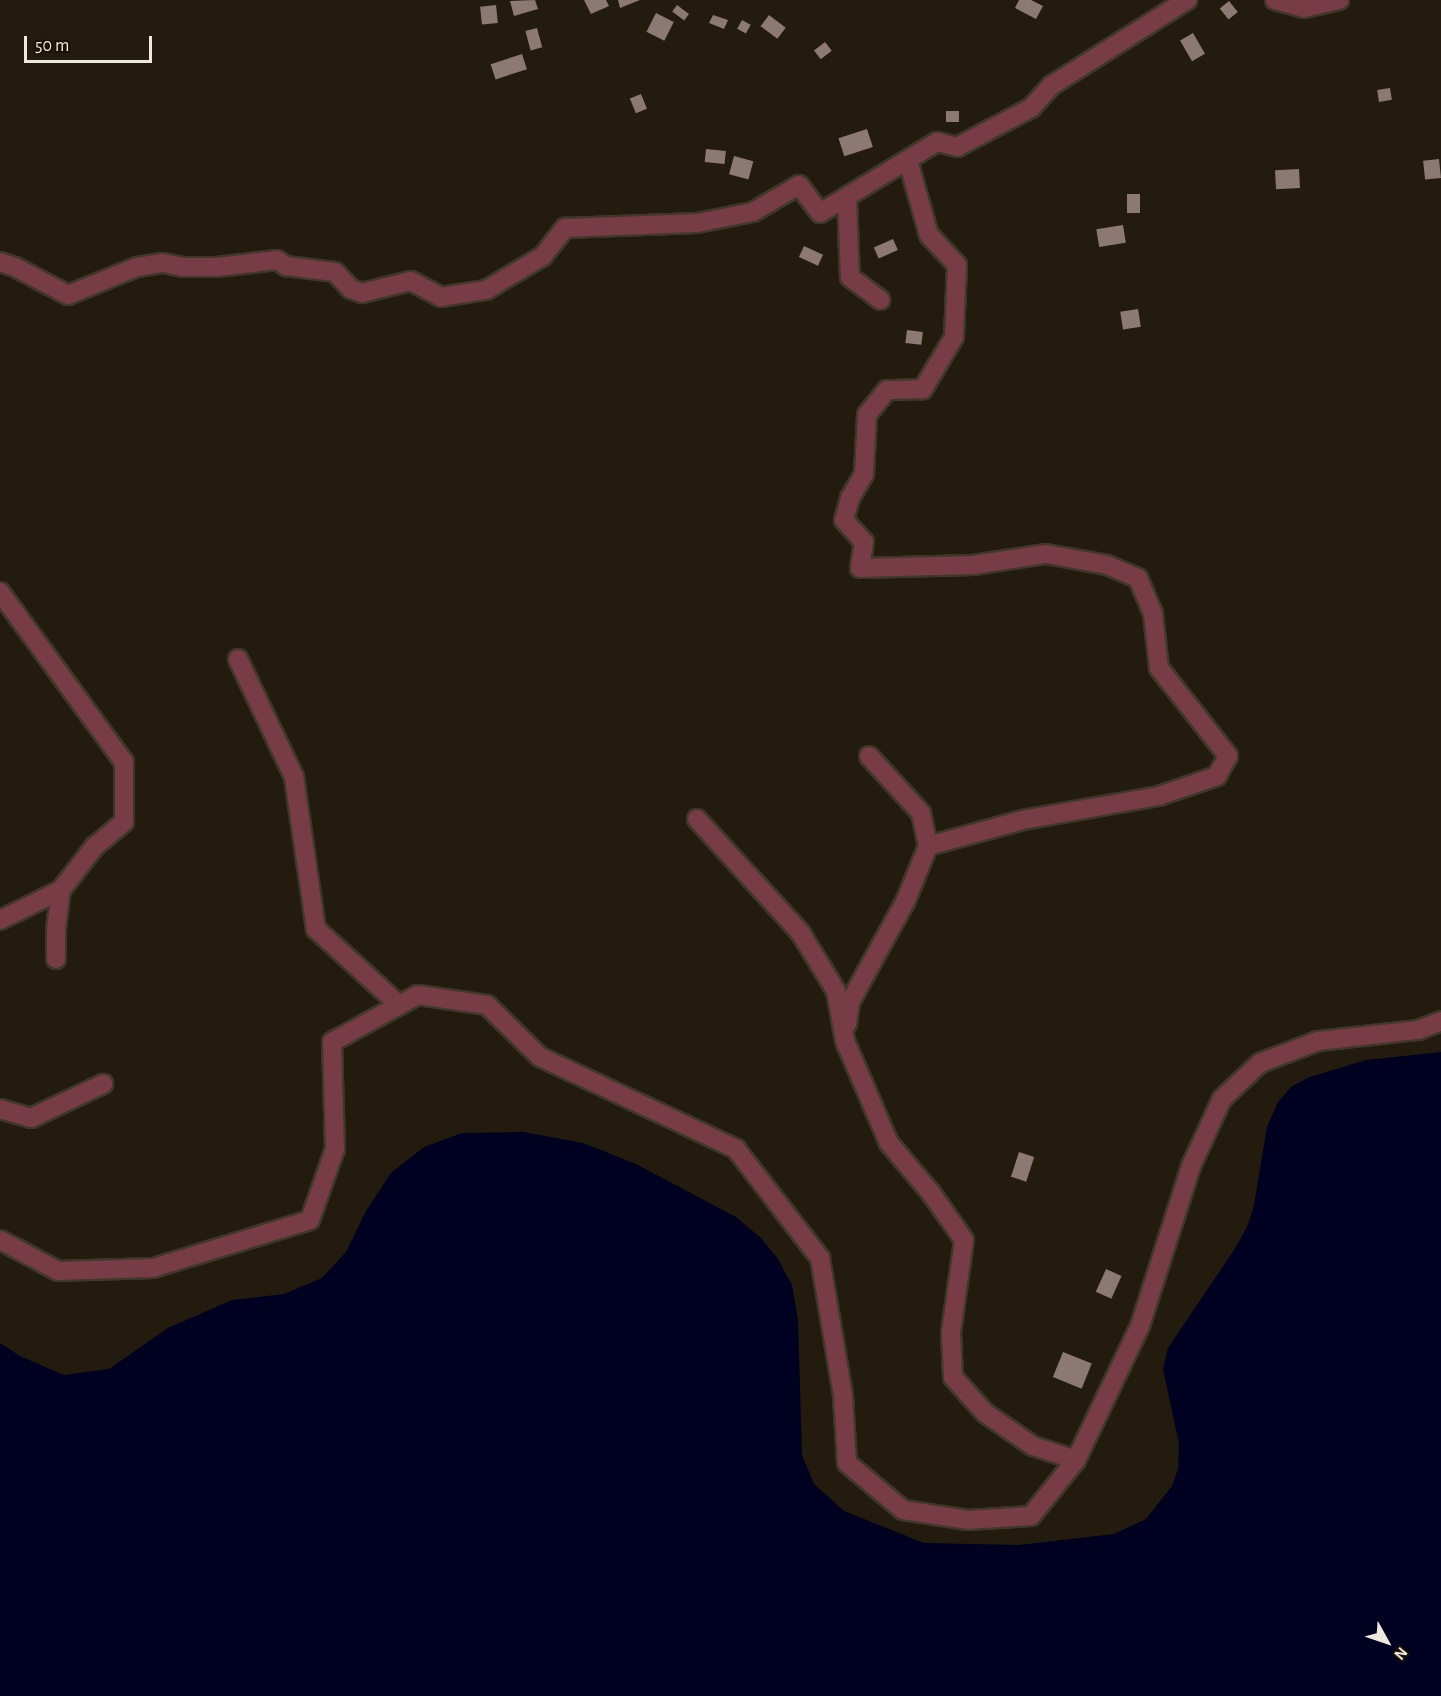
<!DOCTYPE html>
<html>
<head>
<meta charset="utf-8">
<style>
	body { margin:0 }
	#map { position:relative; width:1441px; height:1696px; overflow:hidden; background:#231b0d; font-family:"Alegreya Sans",sans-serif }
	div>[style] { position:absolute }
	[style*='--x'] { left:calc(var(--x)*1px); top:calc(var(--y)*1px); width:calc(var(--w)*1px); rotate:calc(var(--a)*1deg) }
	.water>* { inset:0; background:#000120 }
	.building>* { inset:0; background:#8d7974; transform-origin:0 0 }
	.roads { filter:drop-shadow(2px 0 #3f382a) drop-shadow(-2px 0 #3f382a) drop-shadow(0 2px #3f382a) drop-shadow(0 -2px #3f382a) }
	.minor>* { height:18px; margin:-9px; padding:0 9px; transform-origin:9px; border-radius:9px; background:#783c46 }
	span { translate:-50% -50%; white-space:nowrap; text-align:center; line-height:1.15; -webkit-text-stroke:4.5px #1a1105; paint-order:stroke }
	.north { position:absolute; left:1357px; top:1612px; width:60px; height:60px; -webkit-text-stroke:4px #1a1105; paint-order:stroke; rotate:130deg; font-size:16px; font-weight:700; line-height:24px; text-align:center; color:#eee8df }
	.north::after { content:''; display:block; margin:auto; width:21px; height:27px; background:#eee8df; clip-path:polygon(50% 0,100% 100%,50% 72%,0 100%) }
	.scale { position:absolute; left:24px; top:36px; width:128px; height:27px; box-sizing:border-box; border:3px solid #eee8df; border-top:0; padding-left:8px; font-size:18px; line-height:21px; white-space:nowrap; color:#eee8df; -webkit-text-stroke:4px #1a1105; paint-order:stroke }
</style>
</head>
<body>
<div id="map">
	<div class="water">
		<div style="clip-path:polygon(1441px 1052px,1441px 1696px,0 1696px,0 1343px,20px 1356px,64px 1375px,109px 1369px,168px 1328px,232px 1300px,284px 1294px,322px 1278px,346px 1252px,366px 1211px,391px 1173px,424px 1147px,462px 1133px,523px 1132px,583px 1143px,636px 1164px,736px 1217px,761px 1238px,778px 1259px,792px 1285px,798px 1319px,802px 1455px,814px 1484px,844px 1511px,924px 1543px,1019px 1545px,1114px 1534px,1146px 1519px,1172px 1486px,1178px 1469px,1179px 1444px,1163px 1369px,1168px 1348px,1234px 1250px,1248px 1225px,1254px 1205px,1267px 1127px,1278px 1102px,1292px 1086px,1310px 1077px,1366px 1060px)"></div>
	</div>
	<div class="building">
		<div style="clip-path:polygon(535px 0,538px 9px,514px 16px,510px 1px)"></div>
		<div style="clip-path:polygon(584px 0,606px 0,609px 6px,591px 14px)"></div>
		<div style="clip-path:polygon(618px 0,640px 0,620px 8px)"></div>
		<div style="clip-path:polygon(1019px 0,1031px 0,1043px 6px,1036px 19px,1015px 8px)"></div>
		<div style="left:1229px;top:1px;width:14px;height:12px;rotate:51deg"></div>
		<div style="left:496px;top:5px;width:18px;height:16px;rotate:84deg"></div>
		<div style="left:677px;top:5px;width:15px;height:8px;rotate:37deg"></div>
		<div style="left:656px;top:13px;width:20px;height:21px;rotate:27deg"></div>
		<div style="clip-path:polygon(713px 15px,728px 20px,724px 29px,709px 23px)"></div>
		<div style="left:769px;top:15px;width:21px;height:14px;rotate:37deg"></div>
		<div style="left:742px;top:20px;width:10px;height:10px;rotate:29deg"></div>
		<div style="left:537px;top:28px;width:20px;height:12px;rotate:75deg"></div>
		<div style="left:1193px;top:33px;width:24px;height:15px;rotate:60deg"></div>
		<div style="left:825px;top:42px;width:11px;height:14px;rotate:52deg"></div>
		<div style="left:522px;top:54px;width:16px;height:33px;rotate:72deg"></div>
		<div style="left:1390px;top:88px;width:12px;height:13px;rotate:81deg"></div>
		<div style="left:641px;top:94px;width:16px;height:12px;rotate:68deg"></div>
		<div style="left:946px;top:111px;width:13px;height:11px"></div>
		<div style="left:867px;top:129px;width:19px;height:30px;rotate:72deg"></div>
		<div style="left:706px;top:149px;width:20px;height:13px;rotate:6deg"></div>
		<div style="left:734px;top:156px;width:20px;height:19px;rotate:15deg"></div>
		<div style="left:1439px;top:159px;width:19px;height:16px;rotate:84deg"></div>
		<div style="left:1299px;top:169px;width:19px;height:24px;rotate:87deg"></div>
		<div style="left:1127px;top:194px;width:13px;height:19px"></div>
		<div style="left:1123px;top:225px;width:18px;height:27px;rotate:81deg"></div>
		<div style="left:893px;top:239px;width:12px;height:21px;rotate:66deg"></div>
		<div style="left:804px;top:246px;width:21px;height:12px;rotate:25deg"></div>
		<div style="left:1138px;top:309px;width:18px;height:18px;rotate:81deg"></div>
		<div style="left:907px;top:330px;width:16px;height:13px;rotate:7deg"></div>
		<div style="left:1019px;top:1152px;width:16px;height:26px;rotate:18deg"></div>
		<div style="left:1106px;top:1269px;width:17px;height:25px;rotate:24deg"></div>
		<div style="left:1063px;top:1352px;width:31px;height:27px;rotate:22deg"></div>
	</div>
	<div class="roads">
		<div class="minor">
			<div style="--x:1275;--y:0;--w:30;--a:15"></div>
			<div style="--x:1304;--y:8;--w:36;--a:-13"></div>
			<div style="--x:908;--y:161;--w:77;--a:74.2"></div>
			<div style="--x:929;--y:235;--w:41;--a:47"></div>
			<div style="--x:957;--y:265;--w:72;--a:92.4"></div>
			<div style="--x:954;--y:337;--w:61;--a:120.8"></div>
			<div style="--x:923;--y:389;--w:36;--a:178"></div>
			<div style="--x:887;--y:390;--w:32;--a:129"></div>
			<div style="--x:867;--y:415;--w:59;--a:92.9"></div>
			<div style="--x:864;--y:474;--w:28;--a:120"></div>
			<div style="--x:850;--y:498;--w:23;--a:105"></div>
			<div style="--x:844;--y:520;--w:30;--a:48"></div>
			<div style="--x:864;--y:542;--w:26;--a:99"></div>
			<div style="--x:860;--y:568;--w:113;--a:-1.5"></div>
			<div style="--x:973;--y:565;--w:74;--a:-8.6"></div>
			<div style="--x:1046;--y:554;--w:62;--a:10.2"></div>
			<div style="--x:1107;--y:565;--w:34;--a:23"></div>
			<div style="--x:1138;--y:578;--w:39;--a:67"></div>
			<div style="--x:1153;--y:614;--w:54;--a:83.7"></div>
			<div style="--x:1159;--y:668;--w:112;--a:51.9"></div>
			<div style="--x:1228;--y:756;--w:23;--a:119"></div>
			<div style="--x:1217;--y:776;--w:61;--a:161"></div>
			<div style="--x:1159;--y:796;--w:138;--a:170"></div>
			<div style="--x:1023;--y:820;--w:98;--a:164.7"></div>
			<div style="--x:847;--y:197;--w:80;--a:87.9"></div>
			<div style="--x:850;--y:277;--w:38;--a:37"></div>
			<div style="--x:0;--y:262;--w:16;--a:18"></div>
			<div style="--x:15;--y:267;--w:60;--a:27.8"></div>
			<div style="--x:68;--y:295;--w:74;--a:-22.1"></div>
			<div style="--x:137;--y:267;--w:26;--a:-9"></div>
			<div style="--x:163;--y:263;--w:20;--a:11"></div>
			<div style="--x:183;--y:267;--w:34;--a:0"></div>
			<div style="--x:217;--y:267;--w:60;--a:-6.7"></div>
			<div style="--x:277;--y:260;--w:11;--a:34"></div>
			<div style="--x:286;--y:266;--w:49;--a:7"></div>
			<div style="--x:335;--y:272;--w:23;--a:47"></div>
			<div style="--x:351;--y:289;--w:12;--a:20"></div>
			<div style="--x:362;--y:293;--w:50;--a:-13.8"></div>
			<div style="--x:411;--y:281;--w:34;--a:28"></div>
			<div style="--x:441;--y:297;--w:46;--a:-8.8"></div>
			<div style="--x:486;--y:290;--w:66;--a:-30.8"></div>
			<div style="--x:543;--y:256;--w:36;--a:-52"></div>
			<div style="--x:565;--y:228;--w:132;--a:-2.2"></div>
			<div style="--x:697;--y:223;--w:57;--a:-11.1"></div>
			<div style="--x:753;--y:212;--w:53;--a:-30.4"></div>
			<div style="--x:799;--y:185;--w:35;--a:53"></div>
			<div style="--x:820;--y:213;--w:137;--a:-31.3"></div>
			<div style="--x:937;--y:142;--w:21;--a:14"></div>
			<div style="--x:957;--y:147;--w:84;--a:-27.8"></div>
			<div style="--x:1031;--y:108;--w:31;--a:-48"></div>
			<div style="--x:1052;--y:85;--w:160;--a:-32.2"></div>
			<div style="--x:0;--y:592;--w:210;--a:53.9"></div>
			<div style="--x:124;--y:762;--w:60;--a:90"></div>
			<div style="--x:124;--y:822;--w:38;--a:140"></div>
			<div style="--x:95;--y:846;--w:56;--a:127.7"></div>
			<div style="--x:61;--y:890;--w:68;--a:153.8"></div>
			<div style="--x:238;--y:659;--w:131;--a:64.6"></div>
			<div style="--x:294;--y:777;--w:154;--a:81.8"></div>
			<div style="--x:316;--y:929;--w:113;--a:42.5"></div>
			<div style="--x:697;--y:819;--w:153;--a:47.7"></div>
			<div style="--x:800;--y:932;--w:69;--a:58.6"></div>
			<div style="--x:836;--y:991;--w:51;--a:79.8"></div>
			<div style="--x:845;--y:1041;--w:111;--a:66.7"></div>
			<div style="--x:889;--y:1143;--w:65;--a:50"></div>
			<div style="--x:931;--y:1193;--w:57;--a:54.9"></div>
			<div style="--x:964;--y:1240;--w:93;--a:98"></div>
			<div style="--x:951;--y:1332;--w:45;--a:87.5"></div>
			<div style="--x:953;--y:1377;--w:48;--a:48.4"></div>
			<div style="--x:985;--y:1413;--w:58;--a:34.5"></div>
			<div style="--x:1033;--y:1446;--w:45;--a:18"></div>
			<div style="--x:56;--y:959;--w:30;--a:-90"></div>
			<div style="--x:56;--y:929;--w:39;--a:-83"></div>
			<div style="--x:847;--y:1024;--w:22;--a:-82"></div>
			<div style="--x:850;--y:1002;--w:116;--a:-61.2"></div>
			<div style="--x:906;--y:900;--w:58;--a:-67.8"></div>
			<div style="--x:928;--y:846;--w:34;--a:-102"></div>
			<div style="--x:921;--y:813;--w:77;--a:-132.4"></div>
			<div style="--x:0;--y:1109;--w:32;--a:16"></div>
			<div style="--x:31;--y:1118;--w:80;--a:-25.3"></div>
			<div style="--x:0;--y:1240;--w:66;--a:28.1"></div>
			<div style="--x:58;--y:1271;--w:95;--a:-1.8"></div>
			<div style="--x:153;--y:1268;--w:164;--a:-17"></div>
			<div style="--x:310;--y:1220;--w:75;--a:-70.6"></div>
			<div style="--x:335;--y:1149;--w:107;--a:-91.6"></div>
			<div style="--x:332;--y:1042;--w:98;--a:-28.7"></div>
			<div style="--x:418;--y:995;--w:70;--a:8.2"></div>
			<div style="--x:487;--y:1005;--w:74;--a:44.5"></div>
			<div style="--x:540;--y:1057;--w:217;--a:25.1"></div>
			<div style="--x:736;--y:1149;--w:138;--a:52.4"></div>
			<div style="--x:820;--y:1258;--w:140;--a:80.5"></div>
			<div style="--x:843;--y:1396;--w:67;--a:86.6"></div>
			<div style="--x:847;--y:1463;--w:73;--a:40"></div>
			<div style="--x:903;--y:1510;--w:66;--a:8.7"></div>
			<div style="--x:968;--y:1520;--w:63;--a:-3.6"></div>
			<div style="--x:1031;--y:1516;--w:72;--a:-51.2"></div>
			<div style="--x:1076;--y:1460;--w:148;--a:-64.5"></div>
			<div style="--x:1140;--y:1326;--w:168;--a:-72.3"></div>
			<div style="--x:1191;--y:1166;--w:74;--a:-65.2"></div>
			<div style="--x:1222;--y:1099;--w:52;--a:-43.5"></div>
			<div style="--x:1260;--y:1063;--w:62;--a:-20.8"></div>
			<div style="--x:1318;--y:1041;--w:101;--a:-6.3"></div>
			<div style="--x:1418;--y:1030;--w:25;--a:-21"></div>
		</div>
	</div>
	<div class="north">N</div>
	<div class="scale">50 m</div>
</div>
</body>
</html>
